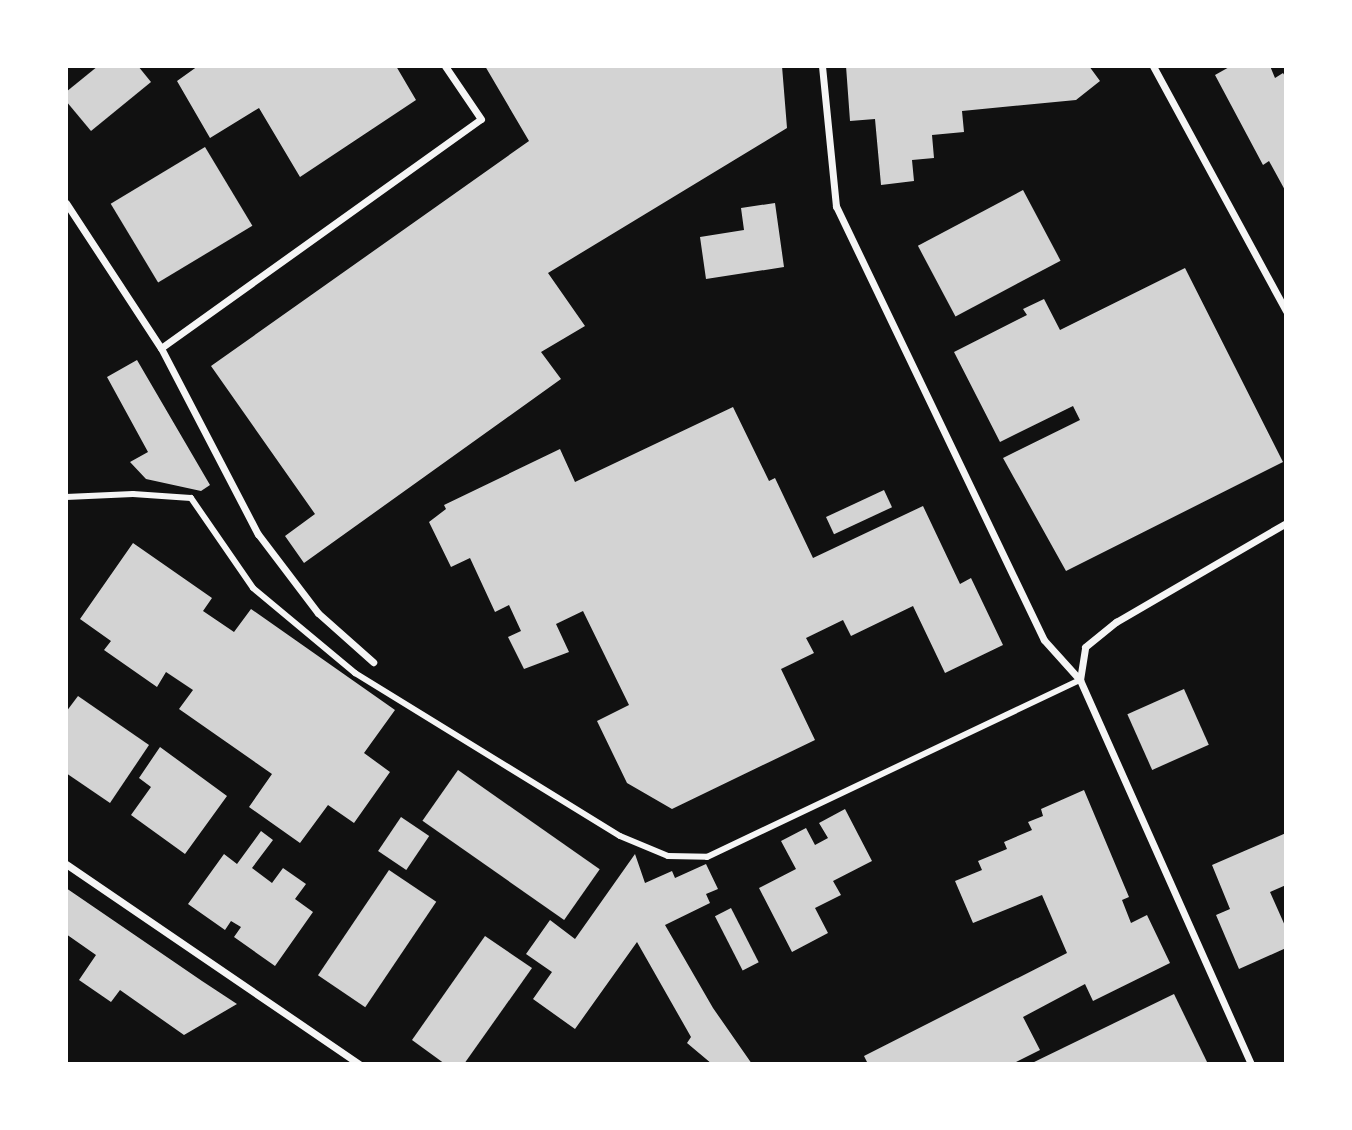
<!DOCTYPE html>
<html>
<head>
<meta charset="utf-8">
<style>
	body { margin:0 }
	#map { position:relative; width:1352px; height:1130px; overflow:hidden; background:#111; font-family:Karla,sans-serif }
	div>[style] { position:absolute }
	[style*='--x'] { left:calc(var(--x)*1px); top:calc(var(--y)*1px); width:calc(var(--w)*1px); rotate:calc(var(--a)*1deg) }
	.building>* { inset:0; background:#d3d3d3; transform-origin:0 0 }
	.pedestrian>* { height:6px; margin:-3px; padding:0 3px; transform-origin:3px; border-radius:3px; background:#f5f5f5 }
	.minor>* { height:7px; margin:-3.5px; padding:0 3.5px; transform-origin:3.5px; border-radius:3.5px; background:#f5f5f5 }
	span { translate:-50% -50%; white-space:nowrap; text-align:center; line-height:1.15; -webkit-text-stroke:7px #fff; paint-order:stroke }
	.frame { position:absolute; inset:0; border:68px solid #fff; pointer-events:none }
</style>
</head>
<body>
<div id="map">
	<div class="building">
		<div style="clip-path:polygon(98px 66px,138px 66px,151px 82px,91px 131px,66px 101px,66px 92px)"></div>
		<div style="clip-path:polygon(198px 66px,396px 66px,416px 100px,300px 177px,259px 108px,210px 138px,177px 81px)"></div>
		<div style="clip-path:polygon(485px 66px,782px 66px,787px 128px,548px 273px,585px 326px,541px 352px,561px 379px,304px 563px,285px 536px,315px 514px,211px 366px,529px 141px)"></div>
		<div style="clip-path:polygon(846px 66px,1089px 66px,1100px 81px,1076px 100px,962px 111px,964px 132px,932px 135px,934px 158px,912px 160px,914px 181px,881px 185px,875px 119px,850px 121px)"></div>
		<div style="clip-path:polygon(1231px 66px,1270px 66px,1275px 78px,1283px 73px,1286px 78px,1286px 192px,1269px 161px,1263px 165px,1215px 75px)"></div>
		<div style="left:205px;top:147px;width:92px;height:110px;rotate:59deg"></div>
		<div style="left:1023px;top:190px;width:80px;height:119px;rotate:62deg"></div>
		<div style="clip-path:polygon(775px 203px,784px 267px,706px 279px,700px 237px,744px 230px,741px 208px)"></div>
		<div style="clip-path:polygon(1185px 268px,1283px 462px,1066px 571px,1003px 458px,1080px 420px,1073px 406px,1000px 442px,954px 352px,1027px 315px,1023px 309px,1044px 299px,1060px 330px)"></div>
		<div style="clip-path:polygon(137px 360px,210px 485px,201px 491px,146px 479px,130px 462px,148px 452px,107px 377px)"></div>
		<div style="clip-path:polygon(733px 407px,769px 481px,775px 478px,813px 558px,923px 506px,960px 584px,971px 578px,1003px 645px,945px 673px,913px 606px,851px 636px,843px 620px,806px 638px,814px 653px,781px 669px,815px 740px,672px 809px,627px 783px,597px 721px,629px 705px,583px 611px,556px 624px,569px 652px,524px 669px,508px 637px,521px 631px,509px 605px,495px 612px,470px 558px,451px 567px,429px 522px,446px 509px,444px 505px,560px 449px,575px 482px)"></div>
		<div style="left:884px;top:490px;width:19px;height:64px;rotate:65deg"></div>
		<div style="clip-path:polygon(133px 543px,212px 598px,203px 611px,234px 632px,251px 609px,395px 710px,364px 753px,390px 772px,354px 823px,328px 805px,300px 843px,249px 807px,272px 774px,179px 709px,193px 690px,166px 672px,157px 687px,104px 650px,111px 641px,80px 619px)"></div>
		<div style="left:1184px;top:689px;width:61px;height:62px;rotate:66deg"></div>
		<div style="clip-path:polygon(78px 696px,149px 745px,110px 803px,66px 773px,66px 712px)"></div>
		<div style="clip-path:polygon(160px 747px,227px 796px,185px 854px,131px 815px,151px 787px,139px 778px)"></div>
		<div style="left:458px;top:770px;width:173px;height:62px;rotate:35deg"></div>
		<div style="clip-path:polygon(1084px 790px,1129px 897px,1122px 900px,1131px 923px,1147px 915px,1170px 963px,1093px 1001px,1085px 984px,1023px 1017px,1040px 1050px,1012px 1064px,868px 1064px,864px 1056px,1067px 953px,1042px 895px,973px 923px,955px 881px,982px 870px,978px 861px,1007px 849px,1004px 842px,1032px 830px,1028px 822px,1043px 816px,1041px 809px)"></div>
		<div style="clip-path:polygon(845px 809px,872px 861px,833px 881px,841px 895px,815px 908px,828px 933px,792px 952px,759px 888px,796px 869px,781px 841px,806px 828px,815px 845px,828px 838px,819px 823px)"></div>
		<div style="left:401px;top:817px;width:34px;height:41px;rotate:34deg"></div>
		<div style="clip-path:polygon(261px 831px,273px 840px,252px 868px,272px 883px,283px 868px,306px 884px,295px 899px,313px 912px,275px 966px,234px 937px,241px 927px,231px 921px,225px 930px,188px 904px,224px 854px,237px 864px)"></div>
		<div style="clip-path:polygon(1286px 833px,1286px 885px,1270px 892px,1286px 928px,1286px 948px,1239px 969px,1216px 915px,1230px 909px,1212px 865px)"></div>
		<div style="clip-path:polygon(635px 854px,645px 883px,672px 871px,675px 878px,706px 864px,718px 889px,706px 894px,710px 903px,665px 925px,713px 1008px,752px 1064px,712px 1064px,687px 1043px,691px 1037px,637px 942px,575px 1029px,533px 999px,552px 972px,526px 954px,550px 920px,575px 939px)"></div>
		<div style="left:389px;top:870px;width:57px;height:127px;rotate:34deg"></div>
		<div style="clip-path:polygon(66px 888px,202px 981px,237px 1004px,184px 1035px,120px 990px,111px 1002px,79px 980px,96px 955px,66px 934px)"></div>
		<div style="left:731px;top:908px;width:61px;height:18px;rotate:63deg"></div>
		<div style="clip-path:polygon(485px 936px,532px 968px,464px 1064px,445px 1064px,412px 1040px)"></div>
		<div style="clip-path:polygon(1174px 994px,1208px 1064px,1030px 1064px)"></div>
	</div>
	<div class="pedestrian">
		<div style="--x:66;--y:497;--w:67;--a:-2.6"></div>
		<div style="--x:133;--y:494;--w:58;--a:3.9"></div>
		<div style="--x:191;--y:498;--w:109;--a:55.4"></div>
		<div style="--x:253;--y:588;--w:133;--a:39.8"></div>
		<div style="--x:355;--y:673;--w:311;--a:31.6"></div>
		<div style="--x:620;--y:836;--w:52;--a:22.6"></div>
		<div style="--x:668;--y:856;--w:39;--a:1"></div>
		<div style="--x:707;--y:857;--w:413;--a:-25.4"></div>
	</div>
	<div class="minor">
		<div style="--x:822;--y:66;--w:141;--a:84.3"></div>
		<div style="--x:836;--y:206;--w:481;--a:64.4"></div>
		<div style="--x:1044;--y:640;--w:54;--a:48"></div>
		<div style="--x:1080;--y:680;--w:420;--a:66"></div>
		<div style="--x:1153;--y:66;--w:279;--a:61.5"></div>
		<div style="--x:66;--y:203;--w:173;--a:56.8"></div>
		<div style="--x:161;--y:348;--w:210;--a:62.5"></div>
		<div style="--x:258;--y:534;--w:99;--a:52.8"></div>
		<div style="--x:318;--y:613;--w:74;--a:41.7"></div>
		<div style="--x:161;--y:348;--w:393;--a:-35.6"></div>
		<div style="--x:481;--y:119;--w:64;--a:-124.2"></div>
		<div style="--x:1080;--y:680;--w:33;--a:-81"></div>
		<div style="--x:1085;--y:647;--w:40;--a:-39"></div>
		<div style="--x:1116;--y:622;--w:197;--a:-30.2"></div>
		<div style="--x:66;--y:864;--w:355;--a:34.3"></div>
	</div>
	<div class="frame"></div>
</div>
</body>
</html>
